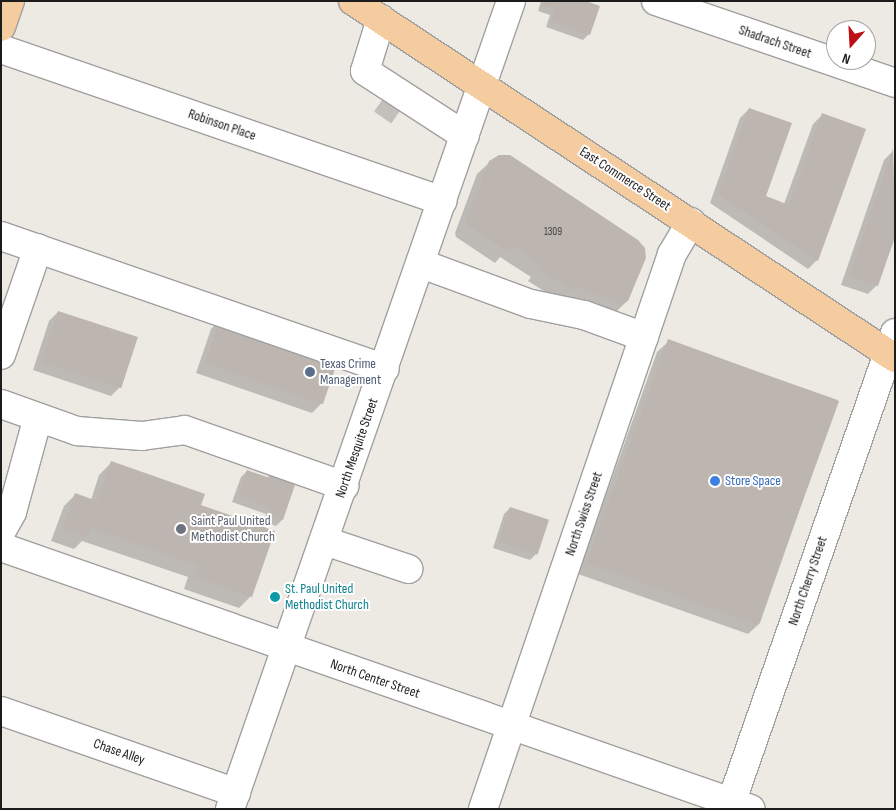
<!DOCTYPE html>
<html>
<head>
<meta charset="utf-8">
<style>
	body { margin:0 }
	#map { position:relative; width:896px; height:810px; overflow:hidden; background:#ede9e3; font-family:"Sofia Sans Condensed",sans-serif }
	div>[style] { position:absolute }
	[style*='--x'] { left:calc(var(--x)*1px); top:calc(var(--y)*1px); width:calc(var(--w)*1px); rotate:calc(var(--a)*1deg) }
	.shadow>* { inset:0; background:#0003 }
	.building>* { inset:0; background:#bdb5af; transform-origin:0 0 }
	.minor-tunnel>* { height:28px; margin-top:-14px; transform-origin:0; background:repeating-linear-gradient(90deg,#c3c0bb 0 28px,transparent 0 42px) }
	.roads { filter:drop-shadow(1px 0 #a0a0a0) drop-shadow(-1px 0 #a0a0a0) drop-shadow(0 1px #a0a0a0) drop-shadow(0 -1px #a0a0a0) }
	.minor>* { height:28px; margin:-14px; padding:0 14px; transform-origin:14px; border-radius:14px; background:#fff }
	.major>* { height:28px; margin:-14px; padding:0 14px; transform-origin:14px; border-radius:14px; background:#f5cca0 }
	.dots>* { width:14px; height:14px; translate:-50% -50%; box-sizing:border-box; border:2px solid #fff; border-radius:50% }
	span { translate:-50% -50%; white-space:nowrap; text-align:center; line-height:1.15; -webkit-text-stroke:4px #fff; paint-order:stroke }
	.number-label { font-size:11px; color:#444241 }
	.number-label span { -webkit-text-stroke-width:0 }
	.street-label { font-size:14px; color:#1c1c1c }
	.service-label { font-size:14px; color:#4e5e75 }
	.left { translate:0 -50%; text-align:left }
	.shop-label { font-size:14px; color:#366cbe }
	.worship-label { font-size:14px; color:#5b616d }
	.culture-label { font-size:14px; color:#0d838f }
	.frame { position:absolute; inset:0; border:2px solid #1c1c1c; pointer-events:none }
	.north { position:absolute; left:826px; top:20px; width:50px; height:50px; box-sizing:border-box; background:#fff; border:1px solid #a4a4a4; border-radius:50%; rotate:199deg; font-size:14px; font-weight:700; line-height:20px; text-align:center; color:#1c1c1c }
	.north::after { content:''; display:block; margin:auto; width:18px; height:22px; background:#bb0e16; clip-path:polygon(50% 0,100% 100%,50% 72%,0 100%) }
</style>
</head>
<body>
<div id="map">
	<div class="shadow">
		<div style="clip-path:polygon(541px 1px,582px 1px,589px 34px,583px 40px,546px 27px,550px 15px,538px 11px)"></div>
		<div style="clip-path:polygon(749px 109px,764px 197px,784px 204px,813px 124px,822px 115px,817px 260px,808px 269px,710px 203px,740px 118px)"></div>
		<div style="clip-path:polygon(893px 151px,895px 233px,877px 285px,868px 294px,841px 285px,884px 160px)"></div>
		<div style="clip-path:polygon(490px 162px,627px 301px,615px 313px,561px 302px,528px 281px,531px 277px,500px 257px,495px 263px,456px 237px,455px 233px,477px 174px)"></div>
		<div style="clip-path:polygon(58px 312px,120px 387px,111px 396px,33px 370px,49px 321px)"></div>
		<div style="clip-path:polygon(220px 320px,321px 404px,312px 413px,196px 373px,211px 329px)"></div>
		<div style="clip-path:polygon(669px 341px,838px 400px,760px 623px,748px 634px,578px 574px,657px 352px)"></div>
		<div style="clip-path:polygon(111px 463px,199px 506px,251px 596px,239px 608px,184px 589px,188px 577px,82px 541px,74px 549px,51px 541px,64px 506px,76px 494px,91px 500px,99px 475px)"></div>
		<div style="clip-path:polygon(247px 471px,267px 478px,273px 472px,282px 520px,276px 526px,264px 521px,266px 514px,232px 502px,241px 477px)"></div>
		<div style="clip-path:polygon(510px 508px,536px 554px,530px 560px,493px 548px,504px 514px)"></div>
	</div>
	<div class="building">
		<div style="clip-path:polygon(544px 1px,586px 1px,600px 6px,590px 35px,551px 21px,555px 9px,543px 5px)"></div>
		<div style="clip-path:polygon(749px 108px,792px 123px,766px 196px,789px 205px,822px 113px,866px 129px,818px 261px,718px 194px)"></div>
		<div style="clip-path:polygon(893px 149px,895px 237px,878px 286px,849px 276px)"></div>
		<div style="clip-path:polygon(499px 155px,510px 155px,638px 240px,645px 248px,646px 258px,628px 301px,622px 304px,576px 287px,574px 291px,539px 269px,542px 265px,512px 246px,508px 252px,467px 225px,466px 220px,489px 161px)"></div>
		<div style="left:58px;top:311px;width:84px;height:54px;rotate:18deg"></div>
		<div style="left:220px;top:319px;width:125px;height:47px;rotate:19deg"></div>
		<div style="left:668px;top:339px;width:182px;height:238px;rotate:20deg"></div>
		<div style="clip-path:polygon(111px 461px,205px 494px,201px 505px,275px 531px,252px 597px,195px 577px,199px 566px,91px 528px,87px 538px,62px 529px,75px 493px,97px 501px)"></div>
		<div style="clip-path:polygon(247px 470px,270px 478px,273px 471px,297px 479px,283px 520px,269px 516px,272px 508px,238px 496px)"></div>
		<div style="left:510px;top:507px;width:41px;height:37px;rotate:18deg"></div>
	</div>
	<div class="minor-tunnel">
		<div style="--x:382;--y:100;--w:21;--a:35"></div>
	</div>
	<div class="roads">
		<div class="minor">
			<div style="--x:656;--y:1;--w:253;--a:18.9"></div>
			<div style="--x:381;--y:19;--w:54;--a:107.1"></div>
			<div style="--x:365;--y:71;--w:119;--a:33"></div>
			<div style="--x:1;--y:49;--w:467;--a:19"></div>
			<div style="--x:1;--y:236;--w:406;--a:19.1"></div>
			<div style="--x:422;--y:264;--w:116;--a:20.2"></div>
			<div style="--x:531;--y:304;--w:54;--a:11.7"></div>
			<div style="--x:584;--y:315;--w:64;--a:20.1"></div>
			<div style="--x:1;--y:355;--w:113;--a:-70.9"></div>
			<div style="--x:1;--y:404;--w:81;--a:19.6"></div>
			<div style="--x:77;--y:431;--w:65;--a:4.4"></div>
			<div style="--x:142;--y:436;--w:43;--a:-7.9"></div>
			<div style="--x:185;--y:430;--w:169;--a:19.4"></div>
			<div style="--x:1;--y:532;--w:23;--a:-61"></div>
			<div style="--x:12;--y:512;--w:98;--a:-74.7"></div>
			<div style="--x:325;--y:541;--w:88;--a:18.6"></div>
			<div style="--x:1;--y:547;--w:794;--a:19.26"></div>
			<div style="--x:1;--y:711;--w:249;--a:19.2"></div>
			<div style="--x:230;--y:809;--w:855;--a:-70.82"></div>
			<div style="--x:483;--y:809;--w:586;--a:-71.19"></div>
			<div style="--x:672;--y:254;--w:37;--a:-59"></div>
			<div style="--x:729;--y:809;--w:504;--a:-70.77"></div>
		</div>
		<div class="major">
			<div style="--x:353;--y:1;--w:649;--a:33.37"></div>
			<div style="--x:1;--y:27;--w:28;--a:-71"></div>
		</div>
	</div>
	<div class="dots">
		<div style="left:310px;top:372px;background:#5c6f8a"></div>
		<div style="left:715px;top:481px;background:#3f7fe0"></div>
		<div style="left:181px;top:529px;background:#6b7280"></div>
		<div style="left:275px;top:597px;background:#0f9aa8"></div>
	</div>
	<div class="number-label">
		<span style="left:553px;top:232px">1309</span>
	</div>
	<div class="street-label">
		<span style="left:775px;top:42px;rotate:19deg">Shadrach Street</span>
		<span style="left:222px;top:125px;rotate:19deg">Robinson Place</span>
		<span style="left:625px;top:179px;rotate:33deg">East Commerce Street</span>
		<span style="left:357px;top:448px;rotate:-71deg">North Mesquite Street</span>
		<span style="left:584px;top:514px;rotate:-71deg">North Swiss Street</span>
		<span style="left:808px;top:581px;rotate:-71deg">North Cherry Street</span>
		<span style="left:375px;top:679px;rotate:19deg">North Center Street</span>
		<span style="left:119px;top:752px;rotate:19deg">Chase Alley</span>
	</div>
	<div class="service-label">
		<span class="left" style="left:320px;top:372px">Texas Crime<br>Management</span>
	</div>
	<div class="shop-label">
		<span class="left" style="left:725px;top:481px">Store Space</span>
	</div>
	<div class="worship-label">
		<span class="left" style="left:191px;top:529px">Saint Paul United<br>Methodist Church</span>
	</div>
	<div class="culture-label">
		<span class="left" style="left:285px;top:597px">St. Paul United<br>Methodist Church</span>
	</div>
	<div class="frame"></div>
	<div class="north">N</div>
</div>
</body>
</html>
